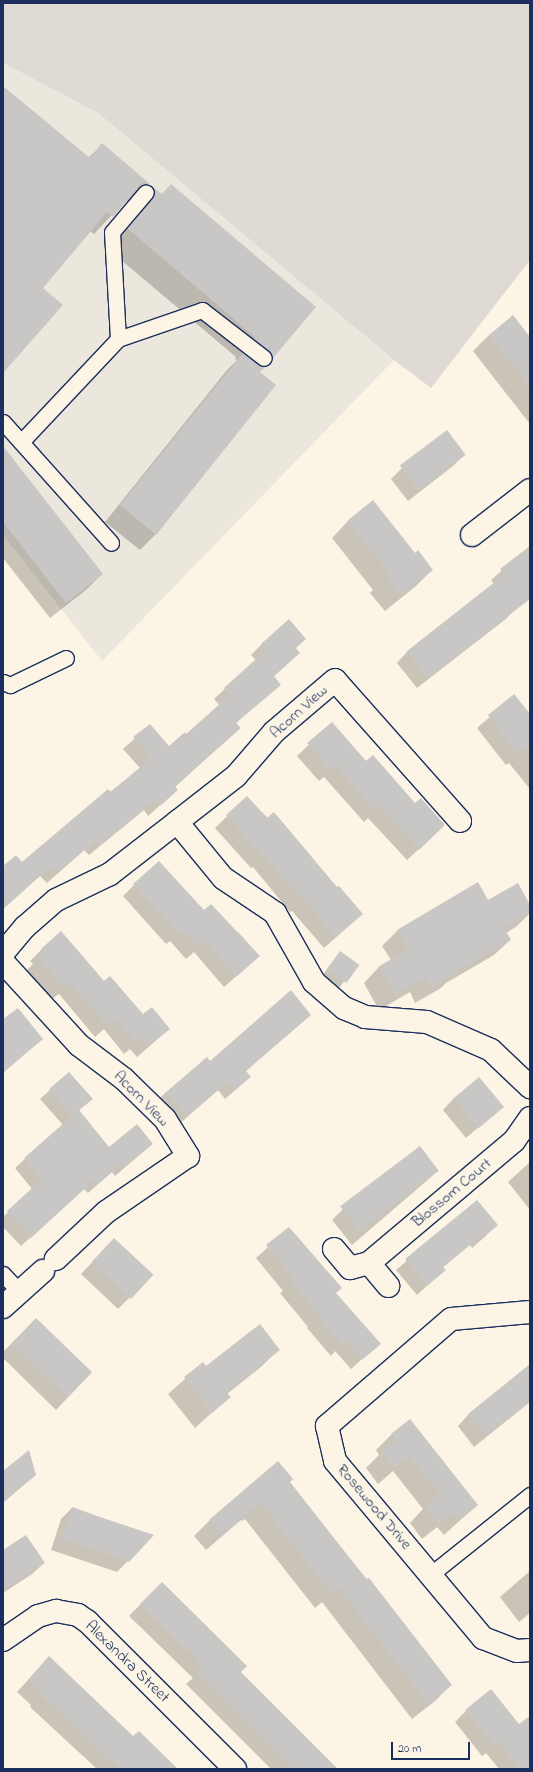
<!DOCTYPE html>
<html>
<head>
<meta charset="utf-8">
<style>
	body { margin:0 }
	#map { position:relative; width:533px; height:1772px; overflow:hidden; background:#fcf5e5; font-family:"Indie Flower",sans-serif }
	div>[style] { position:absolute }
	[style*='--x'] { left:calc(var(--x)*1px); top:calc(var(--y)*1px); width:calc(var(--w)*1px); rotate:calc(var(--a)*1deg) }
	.built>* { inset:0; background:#ece7dc }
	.green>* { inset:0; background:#dfdbd4 }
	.shadow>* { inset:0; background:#0003; transform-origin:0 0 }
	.building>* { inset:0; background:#c8c7c6; transform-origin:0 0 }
	.roads { filter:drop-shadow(1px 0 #1b2f5e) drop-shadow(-1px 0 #1b2f5e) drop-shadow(0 1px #1b2f5e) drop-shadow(0 -1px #1b2f5e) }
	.service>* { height:15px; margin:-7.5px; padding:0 7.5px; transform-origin:7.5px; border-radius:7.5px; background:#fcf5e5 }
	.minor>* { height:22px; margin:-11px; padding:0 11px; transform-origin:11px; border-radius:11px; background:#fcf5e5 }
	span { translate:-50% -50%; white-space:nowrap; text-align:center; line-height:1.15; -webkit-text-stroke:4px #fcf5e5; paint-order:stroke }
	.street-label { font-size:16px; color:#1b2f5e }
	.frame { position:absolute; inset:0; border:4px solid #1b2f5e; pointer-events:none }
	.scale { position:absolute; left:391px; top:1742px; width:79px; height:18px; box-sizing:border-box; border:2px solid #1b2f5e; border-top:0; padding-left:5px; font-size:12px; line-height:14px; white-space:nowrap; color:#1b2f5e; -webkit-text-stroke:3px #fcf5e5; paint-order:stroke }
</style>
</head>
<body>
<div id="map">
	<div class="built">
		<div style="clip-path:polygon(3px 63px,98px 113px,394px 360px,102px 661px,3px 535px)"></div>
	</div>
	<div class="green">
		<div style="clip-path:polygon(3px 3px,530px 3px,530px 260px,431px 388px,394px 360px,98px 113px,3px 63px)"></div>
	</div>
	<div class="shadow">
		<div style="clip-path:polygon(3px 95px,88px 158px,102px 145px,149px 184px,131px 202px,125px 201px,94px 234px,90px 231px,42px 288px,3px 371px)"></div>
		<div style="clip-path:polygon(171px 185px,315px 307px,262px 367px,156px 534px,140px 550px,105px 522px,227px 370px,237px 360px,235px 359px,236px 357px,108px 249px,134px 218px,136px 213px,134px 207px,153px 188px,161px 195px)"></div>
		<div style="clip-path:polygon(489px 335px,530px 338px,530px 424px,473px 351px)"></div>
		<div style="clip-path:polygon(465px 454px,453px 466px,408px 501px,391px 479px,402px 468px)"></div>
		<div style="clip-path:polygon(3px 471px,102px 574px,86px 590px,50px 618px,3px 558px)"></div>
		<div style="clip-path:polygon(348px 521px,415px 554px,432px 570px,416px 586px,385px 611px,370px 593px,373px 590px,332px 538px)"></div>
		<div style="clip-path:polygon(530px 546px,530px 592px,507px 618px,417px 688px,397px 663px,407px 652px,494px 584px,491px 580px)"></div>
		<div style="clip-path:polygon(262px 644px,295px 649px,299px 653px,273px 677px,236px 723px,240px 728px,175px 787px,166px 800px,148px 816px,144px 810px,89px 855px,84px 850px,47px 883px,40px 876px,3px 909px,3px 867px,22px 863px,140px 768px,123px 749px,150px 725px,169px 747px,186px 735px,220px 706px,214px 699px,256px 660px,251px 655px)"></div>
		<div style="clip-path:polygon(514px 696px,530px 715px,530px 789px,509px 763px,506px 765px,477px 728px)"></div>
		<div style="clip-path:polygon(332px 723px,433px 836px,407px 860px,368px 818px,364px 822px,324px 777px,319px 781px,297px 756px)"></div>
		<div style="clip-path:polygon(247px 797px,362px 914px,324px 948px,292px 911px,290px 912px,253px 867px,251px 868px,215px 828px)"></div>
		<div style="clip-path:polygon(134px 885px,204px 912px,236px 934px,238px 932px,259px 956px,224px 987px,194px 952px,186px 959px,170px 941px,166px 944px,123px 896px)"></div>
		<div style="clip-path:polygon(530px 907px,530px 913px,517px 926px,506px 933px,510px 940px,494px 955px,446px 983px,441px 988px,415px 1003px,410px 992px,379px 1010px,364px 983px,379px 967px,391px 960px,382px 946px,397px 931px)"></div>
		<div style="clip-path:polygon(42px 949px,104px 982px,143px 1015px,169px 1029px,137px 1057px,130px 1049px,124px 1054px,104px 1029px,95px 1037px,59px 994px,52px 999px,27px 970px,33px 964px,30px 961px)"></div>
		<div style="left:340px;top:952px;width:21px;height:30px;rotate:37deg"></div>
		<div style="clip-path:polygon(3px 1027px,42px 1039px,3px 1073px)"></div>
		<div style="clip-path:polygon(280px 1040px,245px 1072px,249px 1077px,240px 1086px,225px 1099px,218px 1090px,177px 1126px,156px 1102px,165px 1093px,210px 1063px)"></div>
		<div style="clip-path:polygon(69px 1073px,91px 1099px,78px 1111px,109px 1148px,152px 1144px,115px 1176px,112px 1172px,88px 1193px,84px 1189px,21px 1246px,3px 1227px,3px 1217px,32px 1189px,15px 1168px,63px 1125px,40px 1099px)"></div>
		<div style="clip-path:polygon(454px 1098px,502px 1107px,466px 1138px,443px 1110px)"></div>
		<div style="clip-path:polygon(530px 1162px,530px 1210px,508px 1182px)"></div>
		<div style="clip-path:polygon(438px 1171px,352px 1245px,332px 1220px,343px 1209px)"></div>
		<div style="clip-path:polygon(477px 1201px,487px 1235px,472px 1248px,470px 1245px,442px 1268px,444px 1270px,417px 1295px,396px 1270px)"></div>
		<div style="clip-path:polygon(289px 1228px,335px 1293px,379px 1344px,351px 1369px,335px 1351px,331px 1356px,307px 1328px,308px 1327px,280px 1293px,283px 1291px,256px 1258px)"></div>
		<div style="clip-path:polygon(103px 1251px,152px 1275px,118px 1309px,81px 1274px)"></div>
		<div style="clip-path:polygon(36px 1319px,91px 1373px,56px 1410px,3px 1358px,3px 1352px)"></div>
		<div style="clip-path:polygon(278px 1350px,262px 1366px,227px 1394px,229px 1397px,195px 1428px,168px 1394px,203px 1363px,206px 1367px)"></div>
		<div style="clip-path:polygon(530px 1365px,530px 1402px,474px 1447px,458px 1426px,469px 1414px)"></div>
		<div style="clip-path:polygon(392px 1434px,477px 1505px,444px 1535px,437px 1527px,422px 1539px,410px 1523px,423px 1509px,393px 1471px,378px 1484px,366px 1468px,379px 1455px,376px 1450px)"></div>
		<div style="clip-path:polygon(278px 1462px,289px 1482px,451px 1685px,435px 1701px,412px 1719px,322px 1602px,315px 1608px,245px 1519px,242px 1521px,241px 1520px,206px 1550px,194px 1536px,209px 1521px)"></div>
		<div style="clip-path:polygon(3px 1473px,35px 1475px,3px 1503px)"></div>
		<div style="clip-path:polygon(72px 1508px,128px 1561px,117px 1572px,51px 1550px,61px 1519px)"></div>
		<div style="clip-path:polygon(3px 1551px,44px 1563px,32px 1574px,3px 1593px)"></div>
		<div style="clip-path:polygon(530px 1571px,530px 1613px,519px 1622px,500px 1597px)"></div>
		<div style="clip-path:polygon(162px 1583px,239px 1672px,337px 1769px,271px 1769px,186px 1684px,193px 1678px,129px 1616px)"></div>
		<div style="clip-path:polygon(38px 1669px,133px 1738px,177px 1769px,97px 1769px,30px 1707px,31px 1705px,17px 1692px)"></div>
		<div style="clip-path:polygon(466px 1711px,530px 1729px,530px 1769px,499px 1769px,486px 1753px,482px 1756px,455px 1722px)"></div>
	</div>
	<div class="building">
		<div style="clip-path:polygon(3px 86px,90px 158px,102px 143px,150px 184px,143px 183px,139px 186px,113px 217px,107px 212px,43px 288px,63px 305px,3px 373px)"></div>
		<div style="clip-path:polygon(171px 184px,316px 307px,273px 358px,270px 351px,254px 339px,255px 337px,127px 228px,153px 198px,155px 193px,153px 187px,162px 194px)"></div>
		<div style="clip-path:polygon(513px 315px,530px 337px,530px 387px,489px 335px)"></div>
		<div style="clip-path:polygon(243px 353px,258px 365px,265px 367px,260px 372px,276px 385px,156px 535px,120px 505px)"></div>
		<div style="left:447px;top:430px;width:31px;height:59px;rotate:53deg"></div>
		<div style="clip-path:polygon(3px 446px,103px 574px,66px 603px,3px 522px)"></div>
		<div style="clip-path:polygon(373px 500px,415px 553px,418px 550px,433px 570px,401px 595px,386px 576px,389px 573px,347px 521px)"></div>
		<div style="clip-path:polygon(530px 546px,530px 599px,428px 678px,407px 651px,505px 574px,500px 569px)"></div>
		<div style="clip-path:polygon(289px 619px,306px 639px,296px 648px,300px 653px,274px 676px,281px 685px,236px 723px,241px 728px,175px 786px,178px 790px,160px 806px,155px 800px,100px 845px,96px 840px,58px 873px,51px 866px,3px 909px,3px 866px,16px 855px,22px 862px,108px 789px,111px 792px,151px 758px,133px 737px,150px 724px,169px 746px,185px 732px,186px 734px,230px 695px,224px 688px,266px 650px,261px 644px)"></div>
		<div style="clip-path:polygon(514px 694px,530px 714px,530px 745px,518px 754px,488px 715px)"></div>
		<div style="clip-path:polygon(332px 722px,366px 761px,373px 755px,415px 803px,421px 798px,445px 825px,419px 850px,380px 807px,376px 811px,336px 766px,331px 771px,307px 743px)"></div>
		<div style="clip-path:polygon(247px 796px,267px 818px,274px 812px,337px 887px,339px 886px,363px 914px,336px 937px,304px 900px,302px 901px,265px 856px,263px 857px,226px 815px)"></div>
		<div style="clip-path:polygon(159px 861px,204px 910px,211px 904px,260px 956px,236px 977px,206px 941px,198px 948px,182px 930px,178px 933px,133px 884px)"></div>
		<div style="clip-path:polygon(478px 882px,488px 900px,518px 883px,530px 905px,530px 913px,504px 928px,511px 940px,456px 971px,457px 973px,431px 988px,425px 978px,395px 995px,378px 967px,408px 949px,397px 930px)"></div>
		<div style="clip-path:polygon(61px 931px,104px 981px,110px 976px,143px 1014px,152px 1007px,170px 1029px,149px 1046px,142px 1038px,136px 1043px,116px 1019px,107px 1026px,70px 983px,64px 988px,38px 958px,44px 952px,41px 949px)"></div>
		<div style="left:340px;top:951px;width:24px;height:22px;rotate:36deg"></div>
		<div style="clip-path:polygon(291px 990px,311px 1015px,246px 1071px,251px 1077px,235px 1090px,228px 1082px,186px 1117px,165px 1093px,207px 1057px,210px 1061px)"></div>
		<div style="clip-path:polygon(18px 1008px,43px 1039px,3px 1072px,3px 1019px)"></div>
		<div style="clip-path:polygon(69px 1072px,93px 1099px,73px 1115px,79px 1110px,109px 1147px,137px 1124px,153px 1144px,125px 1167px,122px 1163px,98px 1184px,94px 1180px,31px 1238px,7px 1211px,42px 1179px,24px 1158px,72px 1116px,49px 1089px)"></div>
		<div style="left:479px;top:1077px;width:39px;height:33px;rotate:50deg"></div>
		<div style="left:420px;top:1146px;width:31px;height:100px;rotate:53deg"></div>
		<div style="clip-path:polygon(477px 1200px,498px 1225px,483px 1238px,480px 1236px,443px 1267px,446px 1270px,427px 1286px,405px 1259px)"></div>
		<div style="clip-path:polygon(289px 1227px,342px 1288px,336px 1293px,381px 1344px,363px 1359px,347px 1341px,343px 1345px,317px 1316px,319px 1315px,291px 1281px,294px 1279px,266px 1245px)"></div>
		<div style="left:114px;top:1238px;width:54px;height:33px;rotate:43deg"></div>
		<div style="left:36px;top:1318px;width:78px;height:35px;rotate:44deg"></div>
		<div style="clip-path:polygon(260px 1324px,280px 1350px,226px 1392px,231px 1397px,212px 1413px,184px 1377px,203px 1362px,206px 1366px)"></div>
		<div style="clip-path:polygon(530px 1364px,530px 1401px,486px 1436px,468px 1414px)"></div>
		<div style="clip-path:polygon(410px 1419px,478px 1505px,460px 1520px,454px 1512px,439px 1524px,425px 1506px,440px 1494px,409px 1456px,394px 1468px,381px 1451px,396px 1440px,391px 1434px)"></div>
		<div style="clip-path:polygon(29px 1450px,36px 1475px,3px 1502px,3px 1471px)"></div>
		<div style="clip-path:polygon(278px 1461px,293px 1479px,290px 1482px,366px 1579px,369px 1578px,452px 1685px,428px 1704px,338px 1587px,331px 1593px,261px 1504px,258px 1507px,257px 1505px,222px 1535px,209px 1520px)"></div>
		<div style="clip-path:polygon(72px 1507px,103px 1518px,154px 1535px,129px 1562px,93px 1549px,61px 1539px)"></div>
		<div style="clip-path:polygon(26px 1535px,45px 1563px,3px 1590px,3px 1550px)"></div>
		<div style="clip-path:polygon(162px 1582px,247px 1666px,241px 1672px,338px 1769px,294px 1769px,197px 1672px,204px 1666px,140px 1604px)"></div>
		<div style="clip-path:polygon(49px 1656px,133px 1736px,139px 1731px,178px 1769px,120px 1769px,40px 1695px,42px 1693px,28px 1680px)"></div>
		<div style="clip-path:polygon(491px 1689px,519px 1724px,530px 1716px,530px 1769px,519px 1769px,498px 1742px,494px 1745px,465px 1710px)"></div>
	</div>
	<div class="roads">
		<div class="service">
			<div style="--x:118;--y:339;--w:89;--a:-19"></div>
			<div style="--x:202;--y:310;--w:78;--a:37.7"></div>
			<div style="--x:3;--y:422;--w:162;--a:48.2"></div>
			<div style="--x:21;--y:442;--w:141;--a:-46.7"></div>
			<div style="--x:118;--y:339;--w:107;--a:-93.2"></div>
			<div style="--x:112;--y:232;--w:52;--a:-49.6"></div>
			<div style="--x:3;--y:682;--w:8;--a:23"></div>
			<div style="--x:10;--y:685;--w:62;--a:-25.7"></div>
			<div style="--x:3;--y:1274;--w:25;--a:47"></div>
			<div style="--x:430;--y:1575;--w:128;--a:-38.7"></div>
		</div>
		<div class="minor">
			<div style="--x:472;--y:535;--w:73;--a:-37.8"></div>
			<div style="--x:460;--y:821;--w:188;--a:-131.6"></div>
			<div style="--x:335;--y:680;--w:80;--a:139.6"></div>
			<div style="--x:274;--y:732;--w:58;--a:130.8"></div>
			<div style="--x:236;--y:776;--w:75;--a:142.1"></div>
			<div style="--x:177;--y:822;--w:72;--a:50.6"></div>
			<div style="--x:223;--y:878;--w:63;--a:33.9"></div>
			<div style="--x:275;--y:913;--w:79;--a:60.5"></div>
			<div style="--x:314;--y:982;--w:40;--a:41"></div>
			<div style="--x:344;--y:1008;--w:23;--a:23"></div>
			<div style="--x:365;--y:1017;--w:62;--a:4.6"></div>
			<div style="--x:427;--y:1022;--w:70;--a:23.6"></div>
			<div style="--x:491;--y:1050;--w:54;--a:43.5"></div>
			<div style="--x:3;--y:953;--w:34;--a:-50"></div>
			<div style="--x:25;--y:927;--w:41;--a:-41.1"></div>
			<div style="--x:56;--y:900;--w:60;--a:-25.7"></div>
			<div style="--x:110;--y:874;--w:85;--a:-37.8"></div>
			<div style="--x:3;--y:962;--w:113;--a:47.5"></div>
			<div style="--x:79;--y:1045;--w:56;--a:37.1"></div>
			<div style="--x:124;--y:1079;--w:57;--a:44.3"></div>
			<div style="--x:165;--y:1119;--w:44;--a:58.1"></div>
			<div style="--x:188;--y:1156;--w:99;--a:145.7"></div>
			<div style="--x:106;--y:1212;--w:69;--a:136.8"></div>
			<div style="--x:334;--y:1249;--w:25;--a:50"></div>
			<div style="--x:350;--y:1268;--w:20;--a:-15"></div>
			<div style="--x:369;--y:1263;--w:189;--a:-40.1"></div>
			<div style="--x:514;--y:1141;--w:28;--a:-55"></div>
			<div style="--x:369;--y:1263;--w:30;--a:50"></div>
			<div style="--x:3;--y:1307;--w:54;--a:-42"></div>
			<div style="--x:530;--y:1312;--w:79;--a:174.9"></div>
			<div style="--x:451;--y:1319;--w:164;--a:139.2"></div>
			<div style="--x:327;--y:1426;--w:36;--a:77"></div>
			<div style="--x:335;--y:1461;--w:231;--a:50.1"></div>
			<div style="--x:483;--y:1638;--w:36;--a:21"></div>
			<div style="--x:517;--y:1651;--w:13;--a:-4"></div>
			<div style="--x:3;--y:1640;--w:42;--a:-34.4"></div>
			<div style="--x:38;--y:1616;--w:19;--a:-16"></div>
			<div style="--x:56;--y:1611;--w:22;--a:10"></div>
			<div style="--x:78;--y:1615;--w:12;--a:35"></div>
			<div style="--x:88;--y:1622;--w:208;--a:45"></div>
		</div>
	</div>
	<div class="street-label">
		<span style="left:299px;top:712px;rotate:-42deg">Acorn View</span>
		<span style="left:141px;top:1099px;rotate:45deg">Acorn View</span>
		<span style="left:452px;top:1193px;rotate:-40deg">Blossom Court</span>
		<span style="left:374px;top:1507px;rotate:50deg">Rosewood Drive</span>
		<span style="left:127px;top:1662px;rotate:44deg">Alexandra Street</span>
	</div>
	<div class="frame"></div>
	<div class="scale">20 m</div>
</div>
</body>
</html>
